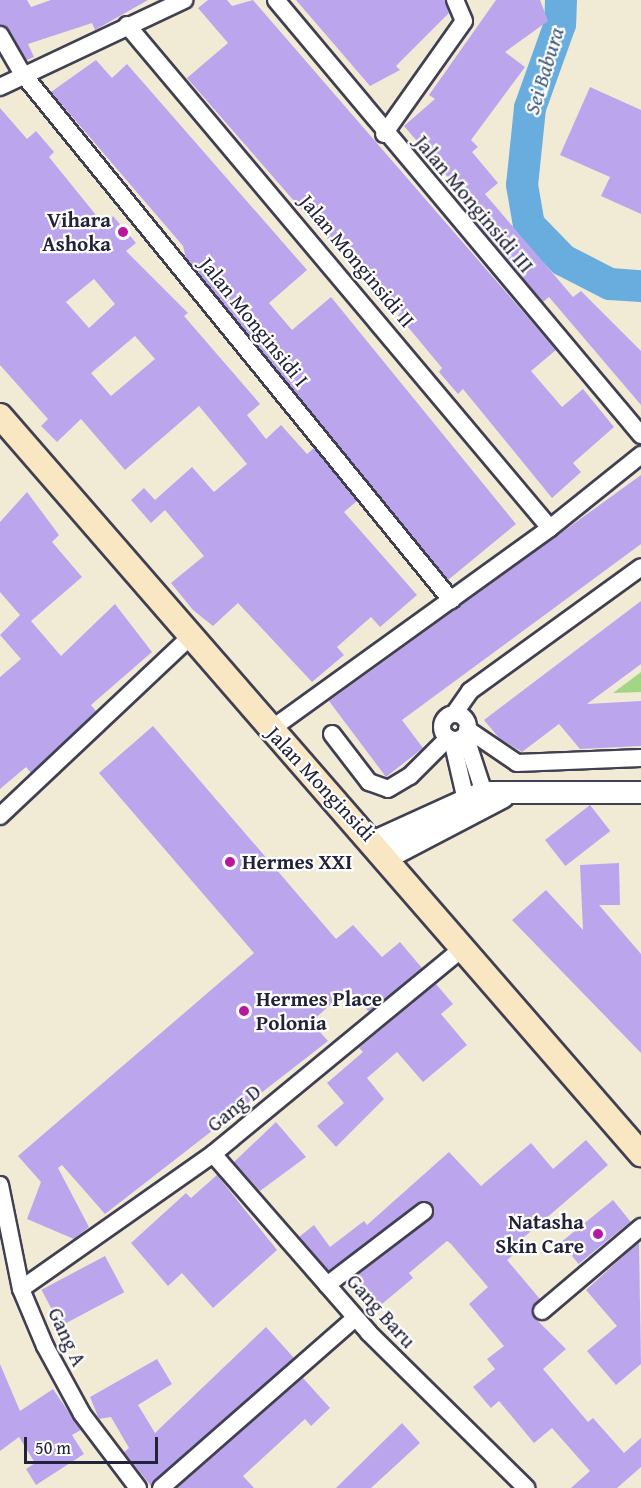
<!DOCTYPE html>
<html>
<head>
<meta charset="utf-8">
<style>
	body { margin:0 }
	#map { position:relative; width:641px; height:1488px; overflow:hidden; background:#f1ebd5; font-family:"Gentium Book Plus",serif }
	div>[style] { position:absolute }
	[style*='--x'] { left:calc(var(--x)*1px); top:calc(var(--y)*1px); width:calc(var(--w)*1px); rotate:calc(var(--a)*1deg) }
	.green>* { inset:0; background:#a2d585 }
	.river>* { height:32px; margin:-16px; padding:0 16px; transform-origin:16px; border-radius:16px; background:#69addf }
	.building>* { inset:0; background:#bba6ed; transform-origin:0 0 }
	.roads { filter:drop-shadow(2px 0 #414052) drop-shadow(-2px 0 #414052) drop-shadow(0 2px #414052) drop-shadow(0 -2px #414052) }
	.minor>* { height:16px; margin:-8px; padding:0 8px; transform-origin:8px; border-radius:8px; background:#fff }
	.minor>.ring { margin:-8px; padding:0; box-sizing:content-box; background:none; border:16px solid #fff; border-radius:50% }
	.tertiary>* { height:21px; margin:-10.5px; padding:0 10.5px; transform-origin:10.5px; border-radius:10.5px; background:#fff }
	.secondary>* { height:24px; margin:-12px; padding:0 12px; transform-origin:12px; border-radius:12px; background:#f9e7c3 }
	.dots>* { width:16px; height:16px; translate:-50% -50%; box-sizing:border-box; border:3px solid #fff; border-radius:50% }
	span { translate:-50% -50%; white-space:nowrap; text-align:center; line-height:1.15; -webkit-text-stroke:4.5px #fff; paint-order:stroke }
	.street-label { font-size:21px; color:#22223b }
	.poi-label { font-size:21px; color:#22223b; font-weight:700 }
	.right { translate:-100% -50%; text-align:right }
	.left { translate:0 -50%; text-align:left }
	.water-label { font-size:22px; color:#3e5a7d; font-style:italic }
	.scale { position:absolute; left:24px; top:1437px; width:134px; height:27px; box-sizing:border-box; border:3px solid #22223b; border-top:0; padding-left:8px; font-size:18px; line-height:21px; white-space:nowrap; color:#22223b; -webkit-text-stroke:4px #fff; paint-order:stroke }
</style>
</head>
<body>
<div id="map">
	<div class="green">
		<div style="clip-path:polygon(641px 672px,641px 692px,613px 693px)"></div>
	</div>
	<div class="river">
		<div style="--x:561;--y:0;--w:24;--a:92"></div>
		<div style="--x:560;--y:24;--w:89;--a:109.7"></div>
		<div style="--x:530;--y:108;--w:77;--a:95.9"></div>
		<div style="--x:522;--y:185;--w:41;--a:80.1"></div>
		<div style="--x:529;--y:225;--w:49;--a:45.8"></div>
		<div style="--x:563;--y:260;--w:53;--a:27.1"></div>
		<div style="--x:610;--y:284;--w:31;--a:4"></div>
	</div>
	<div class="building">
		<div style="clip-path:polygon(0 0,27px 0,31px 7px,51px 0,148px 0,95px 30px,92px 23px,28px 44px,34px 57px,27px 60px,0 25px)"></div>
		<div style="clip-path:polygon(208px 0,227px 0,232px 6px,253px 0,556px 350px,531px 371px,562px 407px,583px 389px,614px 427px,573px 463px,581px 472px,552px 498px,463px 389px,458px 394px,439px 372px,442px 368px,398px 315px,402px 312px,375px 282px,369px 287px,187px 78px,228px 43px,198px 8px)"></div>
		<div style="clip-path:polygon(296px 0,445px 0,449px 13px,396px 66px,400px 70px,370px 86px)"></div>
		<div style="clip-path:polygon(496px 0,540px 0,548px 21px,505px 52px,525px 67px,471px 140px,478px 147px,472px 152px,498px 183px,485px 194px,573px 297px,581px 291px,641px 351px,641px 405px,549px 297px,543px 302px,477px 223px,483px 218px,404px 126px,435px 99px,429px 95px)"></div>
		<div style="clip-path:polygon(96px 60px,112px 78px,127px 64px,307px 270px,269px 303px,292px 330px,331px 297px,516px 524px,448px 580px,186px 258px,183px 246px,51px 92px)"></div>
		<div style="clip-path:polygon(590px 87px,641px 110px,641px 214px,601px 196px,610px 177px,560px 155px)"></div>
		<div style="clip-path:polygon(evenodd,0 108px,27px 139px,36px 131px,54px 152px,49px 157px,100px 220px,107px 225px,113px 216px,136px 243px,126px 251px,188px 313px,184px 316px,260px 404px,247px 415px,266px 439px,281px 425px,307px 454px,314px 448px,357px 501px,344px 512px,417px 595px,380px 627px,371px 617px,337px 647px,344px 655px,312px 682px,238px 603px,213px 626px,193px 610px,171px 583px,204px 556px,165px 510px,151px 523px,131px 500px,144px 488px,155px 500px,192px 467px,214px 492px,247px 464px,199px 406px,125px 470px,81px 419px,57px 442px,41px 426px,48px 419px,0 365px,0 108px,94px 279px,115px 304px,89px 328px,66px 302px,94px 279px,0 108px,135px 336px,155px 359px,111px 396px,91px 373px,135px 336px)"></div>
		<div style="clip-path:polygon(641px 475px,641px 544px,402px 720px,423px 748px,386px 777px,329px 701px)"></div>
		<div style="clip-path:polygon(27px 492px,59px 535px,52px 542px,82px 577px,31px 621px,61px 656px,115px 604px,152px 652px,91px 705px,96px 711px,31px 773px,26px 767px,0 789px,0 677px,21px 659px,0 635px,20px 615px,0 592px,0 522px)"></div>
		<div style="clip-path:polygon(641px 601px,641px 664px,587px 704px,641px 701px,641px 746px,580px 749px,559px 724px,522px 752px,499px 738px,484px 720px)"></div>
		<div style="clip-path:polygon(153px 726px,336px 939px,353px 925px,382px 957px,400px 942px,422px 968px,369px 1012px,348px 989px,311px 1022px,328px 1041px,105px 1214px,62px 1165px,58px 1168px,89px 1227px,74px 1239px,27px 1219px,41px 1182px,18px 1156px,254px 953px,99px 773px)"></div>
		<div style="left:590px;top:805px;width:33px;height:57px;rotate:52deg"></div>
		<div style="clip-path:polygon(619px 863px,620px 905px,599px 905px,641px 954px,641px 1053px,512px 920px,546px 890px,583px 930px,580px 865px)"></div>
		<div style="clip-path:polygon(436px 984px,453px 1004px,441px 1014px,467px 1045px,423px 1082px,397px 1052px,367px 1078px,384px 1099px,336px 1147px,317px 1126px,344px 1103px,327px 1083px,363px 1052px,359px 1048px)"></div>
		<div style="clip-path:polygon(276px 1122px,306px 1157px,260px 1191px,234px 1162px)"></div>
		<div style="clip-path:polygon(586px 1140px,608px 1165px,523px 1238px,527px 1243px,507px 1260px,540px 1299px,532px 1308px,534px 1317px,566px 1349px,543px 1369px,588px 1422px,593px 1418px,624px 1453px,641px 1438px,641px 1467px,617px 1488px,571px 1488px,590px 1471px,552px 1428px,534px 1443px,499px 1401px,491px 1408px,473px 1387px,495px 1369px,487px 1359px,504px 1346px,469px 1304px,488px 1287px,451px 1244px,447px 1241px,409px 1273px,413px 1278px,376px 1309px,351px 1280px,430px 1219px,432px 1204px,418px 1203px,329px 1271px,299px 1237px,314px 1225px,330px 1247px,364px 1221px,367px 1225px,449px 1152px,481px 1186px,531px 1143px,553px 1169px)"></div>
		<div style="clip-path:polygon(217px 1175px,277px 1250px,213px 1308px,182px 1273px,168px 1286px,131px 1243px,186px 1193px,191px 1198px)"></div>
		<div style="left:613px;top:1200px;width:28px;height:67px;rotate:51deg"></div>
		<div style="clip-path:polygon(639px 1242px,641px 1364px,616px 1385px,587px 1351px,617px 1326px,586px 1290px)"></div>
		<div style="left:105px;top:1256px;width:41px;height:72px;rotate:62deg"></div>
		<div style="clip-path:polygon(266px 1327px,294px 1358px,151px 1486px,124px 1452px,129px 1448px,111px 1417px,99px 1419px,90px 1397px,157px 1359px,172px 1384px,138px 1405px,155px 1433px)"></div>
		<div style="clip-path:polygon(0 1364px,20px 1411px,53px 1389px,81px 1430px,72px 1435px,84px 1454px,36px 1485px,26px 1469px,35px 1463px,19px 1437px,0 1451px)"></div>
		<div style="clip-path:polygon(303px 1378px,330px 1408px,311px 1426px,305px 1419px,243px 1476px,254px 1488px,177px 1488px)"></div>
		<div style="clip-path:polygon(402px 1423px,420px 1443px,371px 1488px,336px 1488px)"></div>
	</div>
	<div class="roads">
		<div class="minor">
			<div style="--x:276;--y:0;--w:568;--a:50"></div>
			<div style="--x:127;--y:25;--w:657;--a:49.94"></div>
			<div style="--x:0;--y:35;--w:44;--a:59.9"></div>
			<div style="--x:22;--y:73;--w:680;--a:50.85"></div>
			<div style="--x:0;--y:87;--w:204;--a:-25.3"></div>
			<div style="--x:384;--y:134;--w:138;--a:-54.7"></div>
			<div style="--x:464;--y:21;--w:23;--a:-113"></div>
			<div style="--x:454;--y:714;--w:28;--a:-55"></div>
			<div style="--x:470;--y:691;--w:211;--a:-35.9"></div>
			<div class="ring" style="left:442px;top:714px;width:10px;height:10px"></div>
			<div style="--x:467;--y:729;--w:60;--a:34.2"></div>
			<div style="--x:517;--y:763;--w:124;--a:-2.3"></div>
			<div style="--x:270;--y:730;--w:345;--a:-35.8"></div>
			<div style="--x:550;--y:528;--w:117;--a:-38.7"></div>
			<div style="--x:332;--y:734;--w:61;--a:52.4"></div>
			<div style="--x:369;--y:782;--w:20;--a:20"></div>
			<div style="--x:388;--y:789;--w:26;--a:-31"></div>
			<div style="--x:410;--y:776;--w:54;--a:-45"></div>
			<div style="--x:465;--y:735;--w:71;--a:71.8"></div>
			<div style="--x:452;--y:740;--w:71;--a:76.9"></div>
			<div style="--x:0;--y:816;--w:261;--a:-43.3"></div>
			<div style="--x:213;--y:1154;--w:237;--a:48.9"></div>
			<div style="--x:369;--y:1333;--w:221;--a:44.6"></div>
			<div style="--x:0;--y:1185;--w:106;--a:78.6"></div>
			<div style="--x:21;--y:1289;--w:62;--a:67.2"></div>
			<div style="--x:45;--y:1346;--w:77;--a:61.4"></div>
			<div style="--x:82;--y:1414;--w:93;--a:52.9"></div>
			<div style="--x:327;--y:1285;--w:122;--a:-37.3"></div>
			<div style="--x:21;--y:1289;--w:235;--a:-35.1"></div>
			<div style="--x:213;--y:1154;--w:325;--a:-39.5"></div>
			<div style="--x:542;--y:1311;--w:130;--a:-40.3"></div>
			<div style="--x:161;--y:1488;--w:258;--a:-41.2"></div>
		</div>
		<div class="tertiary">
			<div style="--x:374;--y:841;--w:119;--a:-24.4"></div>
			<div style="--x:482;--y:792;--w:159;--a:0"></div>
			<div style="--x:387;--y:857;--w:130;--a:-27.6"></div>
		</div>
		<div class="secondary">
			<div style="--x:0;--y:416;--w:978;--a:49.02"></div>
		</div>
	</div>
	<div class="dots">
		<div style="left:123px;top:232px;background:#b5179e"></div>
		<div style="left:230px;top:862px;background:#b5179e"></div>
		<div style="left:244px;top:1011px;background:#b5179e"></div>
		<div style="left:598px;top:1234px;background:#b5179e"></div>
	</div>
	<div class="street-label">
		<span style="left:474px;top:204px;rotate:50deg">Jalan Monginsidi III</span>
		<span style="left:357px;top:261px;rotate:50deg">Jalan Monginsidi II</span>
		<span style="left:254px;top:322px;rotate:51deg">Jalan Monginsidi I</span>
		<span style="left:321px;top:784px;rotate:47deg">Jalan Monginsidi</span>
		<span style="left:234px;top:1108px;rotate:-39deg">Gang D</span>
		<span style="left:381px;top:1311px;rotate:48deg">Gang Baru</span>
		<span style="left:67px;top:1337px;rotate:65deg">Gang A</span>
	</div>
	<div class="poi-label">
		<span class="right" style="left:111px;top:232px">Vihara<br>Ashoka</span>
		<span class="left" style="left:242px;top:862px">Hermes XXI</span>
		<span class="left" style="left:256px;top:1011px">Hermes Place<br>Polonia</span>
		<span class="right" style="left:584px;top:1234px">Natasha<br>Skin Care</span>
	</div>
	<div class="water-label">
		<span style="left:544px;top:71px;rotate:-73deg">Sei Babura</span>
	</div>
	<div class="scale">50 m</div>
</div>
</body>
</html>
